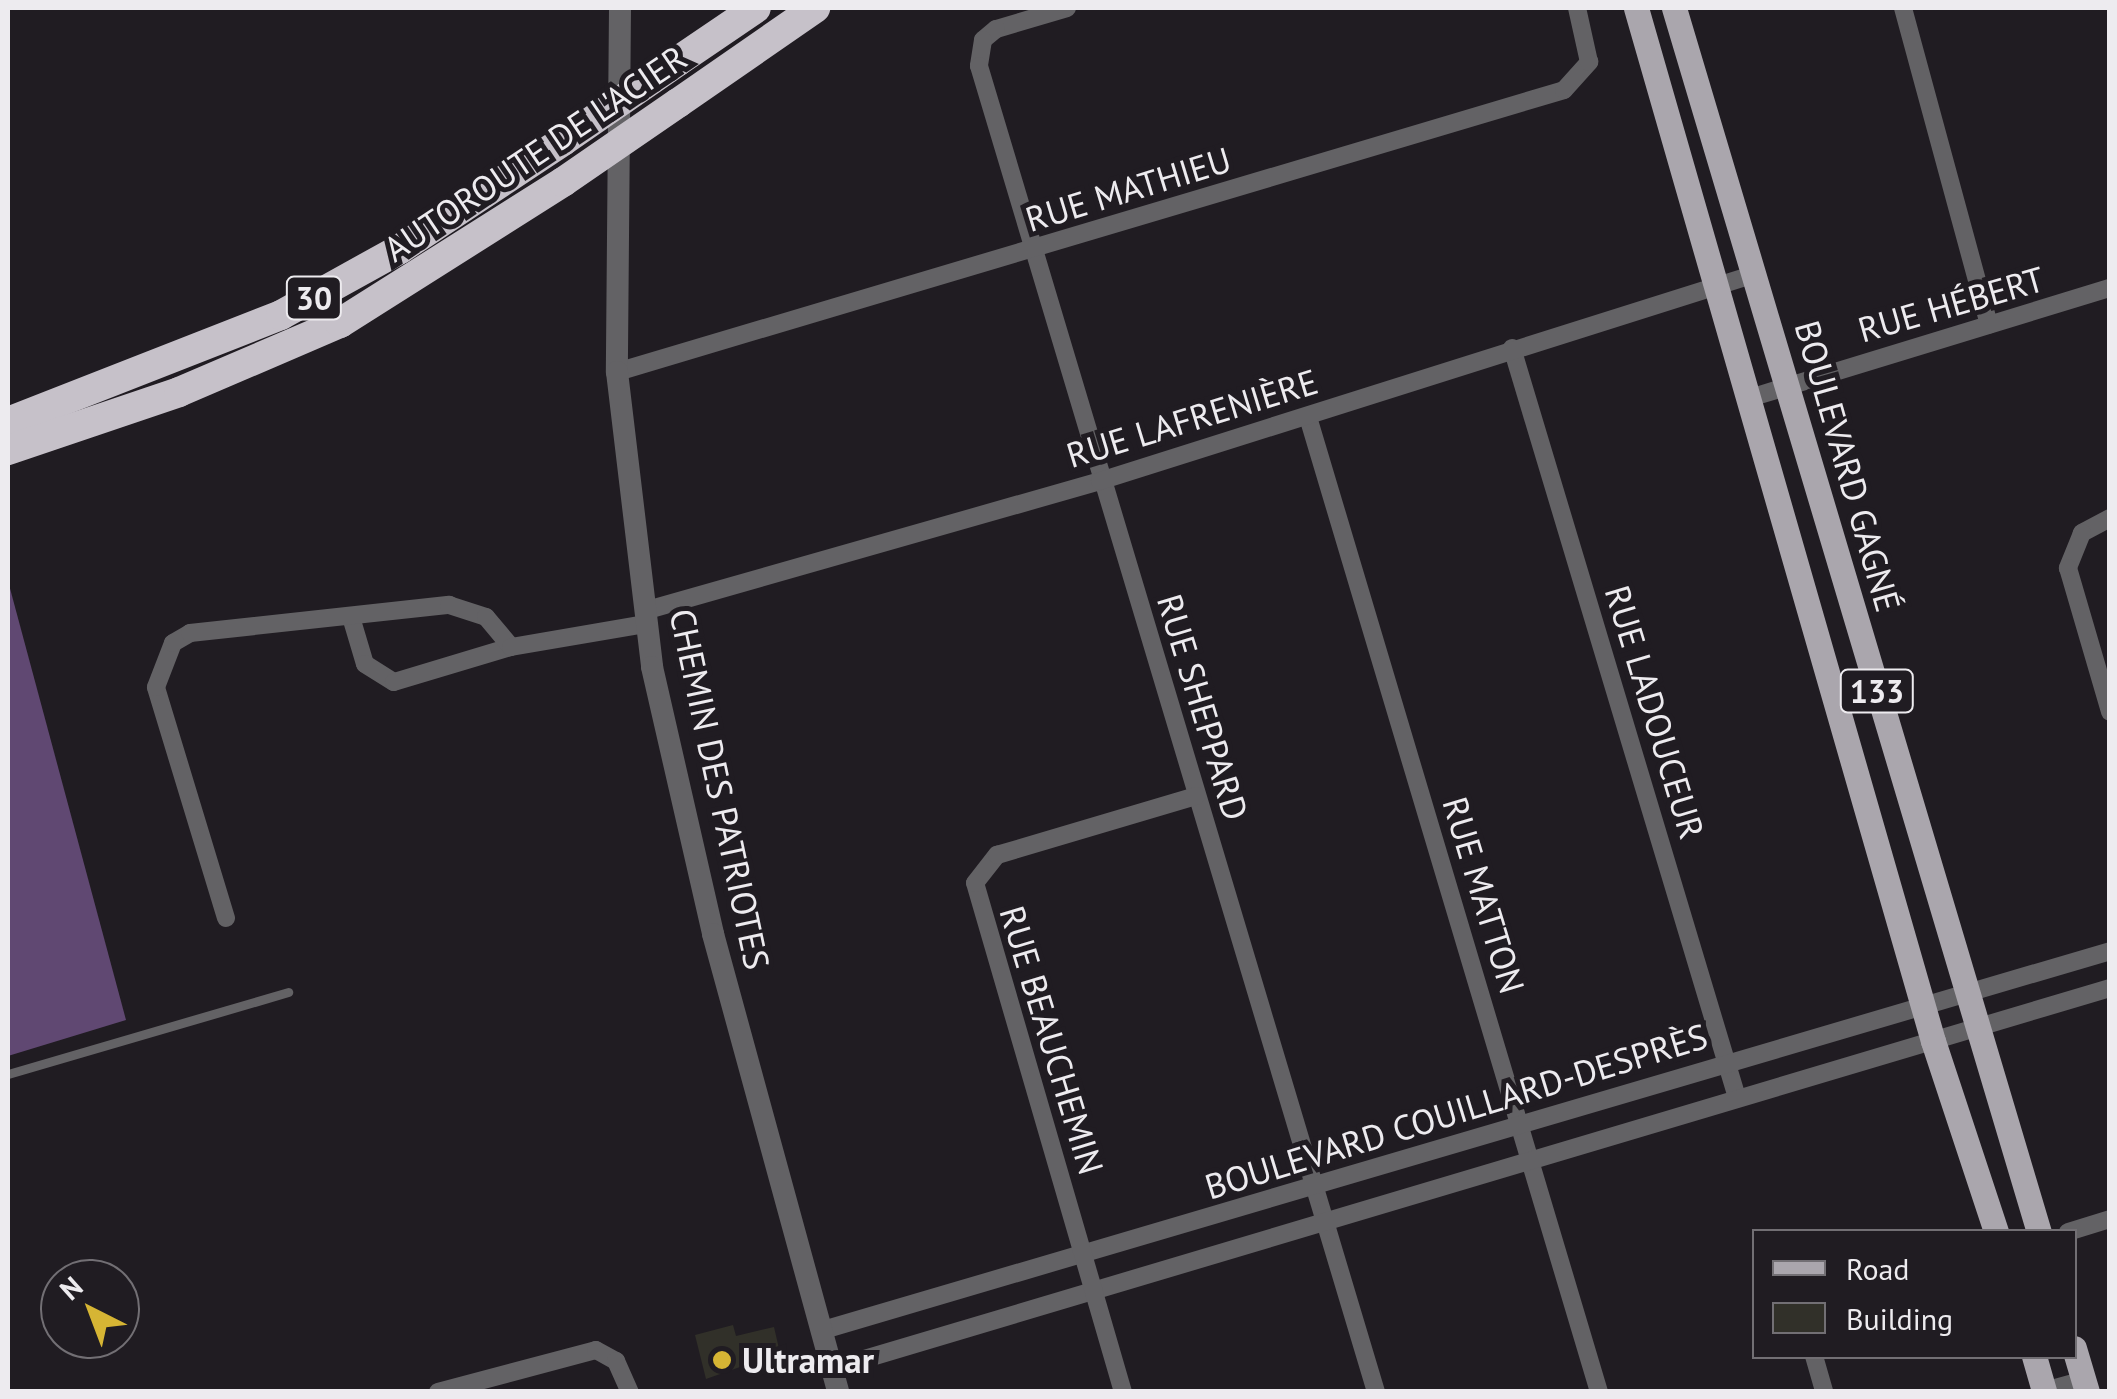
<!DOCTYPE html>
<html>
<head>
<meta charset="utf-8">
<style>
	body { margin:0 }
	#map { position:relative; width:2117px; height:1399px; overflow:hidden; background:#201c22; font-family:"PT Sans",sans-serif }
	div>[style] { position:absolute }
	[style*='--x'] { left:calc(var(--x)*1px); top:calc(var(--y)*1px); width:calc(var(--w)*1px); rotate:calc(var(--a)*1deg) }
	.forest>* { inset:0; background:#604872 }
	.building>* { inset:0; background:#313029 }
	.service>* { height:9px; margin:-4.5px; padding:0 4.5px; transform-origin:4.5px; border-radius:4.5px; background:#636265 }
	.minor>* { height:18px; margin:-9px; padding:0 9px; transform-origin:9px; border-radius:9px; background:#636265 }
	.tertiary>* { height:22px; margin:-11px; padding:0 11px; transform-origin:11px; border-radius:11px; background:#636265 }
	.primary>* { height:25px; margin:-12.5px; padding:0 12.5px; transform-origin:12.5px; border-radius:12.5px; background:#aaa6ad }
	.motorway>* { height:30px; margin:-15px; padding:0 15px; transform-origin:15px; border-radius:15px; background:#c6c1c9 }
	.motorway-bridge>* { height:30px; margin:-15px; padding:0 15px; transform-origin:15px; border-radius:15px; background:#c6c1c9 }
	.dots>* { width:28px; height:28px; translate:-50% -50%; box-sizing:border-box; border:5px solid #201c22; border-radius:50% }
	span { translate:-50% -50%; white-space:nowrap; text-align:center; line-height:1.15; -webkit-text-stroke:10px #201c22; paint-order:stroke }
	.shield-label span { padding:2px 8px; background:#201c22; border:2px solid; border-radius:8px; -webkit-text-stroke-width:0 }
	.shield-label { font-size:32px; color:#edebef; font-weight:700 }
	.street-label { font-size:35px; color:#edebef }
	.poi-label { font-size:35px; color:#edebef; font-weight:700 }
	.left { translate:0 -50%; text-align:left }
	.frame { position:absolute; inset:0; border:10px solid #edebef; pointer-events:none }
	.legend { position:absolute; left:1752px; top:1229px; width:325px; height:130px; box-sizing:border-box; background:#201c22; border:2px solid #726f74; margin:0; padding:12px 18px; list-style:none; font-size:30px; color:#edebef }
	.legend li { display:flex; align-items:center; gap:20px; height:50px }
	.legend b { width:50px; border:2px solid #726f74 }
	.north { position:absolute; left:40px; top:1259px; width:100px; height:100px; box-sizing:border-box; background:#201c22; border:2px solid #726f74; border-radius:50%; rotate:318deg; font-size:28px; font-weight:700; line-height:40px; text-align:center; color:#edebef }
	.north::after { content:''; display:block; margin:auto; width:35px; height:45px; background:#d6b534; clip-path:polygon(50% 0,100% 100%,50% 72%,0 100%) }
</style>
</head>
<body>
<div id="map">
	<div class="forest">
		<div style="clip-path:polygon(8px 581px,126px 1020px,8px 1056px)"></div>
	</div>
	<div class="building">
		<div style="clip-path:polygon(733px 1325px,736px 1336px,774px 1327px,780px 1353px,706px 1379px,695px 1335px)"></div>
	</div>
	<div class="service">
		<div style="--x:8;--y:1074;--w:292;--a:-16.3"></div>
	</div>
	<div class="minor">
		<div style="--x:1067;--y:8;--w:74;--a:163.5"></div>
		<div style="--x:996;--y:29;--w:17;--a:140"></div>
		<div style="--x:983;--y:40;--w:26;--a:99"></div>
		<div style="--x:979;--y:66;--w:1384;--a:73.33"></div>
		<div style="--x:1903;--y:8;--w:328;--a:74.8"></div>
		<div style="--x:1512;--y:348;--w:779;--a:73.29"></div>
		<div style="--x:617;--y:372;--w:988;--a:-16.58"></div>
		<div style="--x:1564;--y:90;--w:38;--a:-48"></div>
		<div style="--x:1589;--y:62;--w:55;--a:-102.5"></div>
		<div style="--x:1753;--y:397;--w:373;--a:-17"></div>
		<div style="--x:1308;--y:417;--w:1017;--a:73.38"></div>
		<div style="--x:2110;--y:518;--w:32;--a:152"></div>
		<div style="--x:2082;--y:533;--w:38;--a:112"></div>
		<div style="--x:2068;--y:568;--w:150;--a:73.7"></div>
		<div style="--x:644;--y:611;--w:474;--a:-15.9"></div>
		<div style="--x:1100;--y:481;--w:687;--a:-17.54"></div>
		<div style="--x:351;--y:617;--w:49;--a:73.4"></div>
		<div style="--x:365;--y:664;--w:34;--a:32"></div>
		<div style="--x:394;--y:682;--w:122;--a:-16.7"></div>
		<div style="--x:226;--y:918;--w:241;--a:-106.9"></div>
		<div style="--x:156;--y:687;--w:47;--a:-68.9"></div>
		<div style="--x:173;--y:643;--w:20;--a:-30"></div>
		<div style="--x:190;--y:633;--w:261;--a:-6.2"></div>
		<div style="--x:449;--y:605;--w:39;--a:18"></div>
		<div style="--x:486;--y:617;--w:39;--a:50"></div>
		<div style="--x:511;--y:647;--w:137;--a:-9.7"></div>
		<div style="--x:2068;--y:1232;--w:44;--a:-17.2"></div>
		<div style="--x:820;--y:1331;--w:1345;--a:-16.41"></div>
		<div style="--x:1814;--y:1356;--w:37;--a:74"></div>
		<div style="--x:831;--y:1369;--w:1335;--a:-16.59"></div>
		<div style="--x:438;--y:1392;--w:163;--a:-14.9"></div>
		<div style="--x:596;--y:1350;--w:23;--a:29"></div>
		<div style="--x:616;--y:1361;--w:34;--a:66"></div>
		<div style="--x:1123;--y:1392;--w:530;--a:-106.21"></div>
		<div style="--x:975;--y:883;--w:36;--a:-52"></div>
		<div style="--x:997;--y:855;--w:208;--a:-16.5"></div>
		<div style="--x:2041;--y:1392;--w:45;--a:-15.6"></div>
	</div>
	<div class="tertiary">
		<div style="--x:620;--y:8;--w:364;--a:90.5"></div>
		<div style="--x:617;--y:372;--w:297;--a:83.2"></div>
		<div style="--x:652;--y:667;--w:274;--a:77.1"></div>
		<div style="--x:713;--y:934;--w:475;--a:74.7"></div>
	</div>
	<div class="primary">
		<div style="--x:1636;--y:8;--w:1075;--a:73.96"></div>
		<div style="--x:1933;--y:1041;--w:201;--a:71.7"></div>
		<div style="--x:1674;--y:8;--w:1277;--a:73.4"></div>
		<div style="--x:2074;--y:1348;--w:46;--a:73.5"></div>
		<div style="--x:2034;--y:1356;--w:37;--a:74"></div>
	</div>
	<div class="motorway">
		<div style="--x:678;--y:61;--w:94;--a:-34.2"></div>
		<div style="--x:678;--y:103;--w:167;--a:-34.7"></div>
		<div style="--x:8;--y:422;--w:293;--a:-21.4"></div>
		<div style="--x:281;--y:315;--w:136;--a:-29"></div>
		<div style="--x:400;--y:249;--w:196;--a:-33.5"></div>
		<div style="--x:8;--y:450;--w:181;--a:-18.7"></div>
		<div style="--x:179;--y:392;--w:175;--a:-23.2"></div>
		<div style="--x:340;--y:323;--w:264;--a:-32.3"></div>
	</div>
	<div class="motorway-bridge">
		<div style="--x:563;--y:141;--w:140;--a:-34.8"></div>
		<div style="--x:563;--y:182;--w:140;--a:-34.5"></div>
	</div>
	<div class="dots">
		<div style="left:722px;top:1360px;background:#d6b534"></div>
	</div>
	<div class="shield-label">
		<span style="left:314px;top:298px">30</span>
		<span style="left:1877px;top:691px">133</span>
	</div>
	<div class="street-label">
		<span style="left:535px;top:153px;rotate:-34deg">AUTOROUTE DE L'ACIER</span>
		<span style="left:1128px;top:189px;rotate:-17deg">RUE MATHIEU</span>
		<span style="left:1951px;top:304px;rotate:-16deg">RUE HÉBERT</span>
		<span style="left:1192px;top:418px;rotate:-17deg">RUE LAFRENIÈRE</span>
		<span style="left:1848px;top:466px;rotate:74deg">BOULEVARD GAGNÉ</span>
		<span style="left:1203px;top:707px;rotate:73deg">RUE SHEPPARD</span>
		<span style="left:1655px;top:712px;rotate:73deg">RUE LADOUCEUR</span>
		<span style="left:720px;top:789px;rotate:78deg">CHEMIN DES PATRIOTES</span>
		<span style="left:1484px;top:895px;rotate:73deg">RUE MATTON</span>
		<span style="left:1052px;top:1040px;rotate:73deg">RUE BEAUCHEMIN</span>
		<span style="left:1456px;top:1111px;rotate:-17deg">BOULEVARD COUILLARD-DESPRÈS</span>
	</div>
	<div class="poi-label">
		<span class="left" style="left:742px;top:1360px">Ultramar</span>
	</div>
	<div class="frame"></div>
	<ul class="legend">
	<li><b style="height:12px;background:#aaa6ad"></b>Road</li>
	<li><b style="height:28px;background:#313029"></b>Building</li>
	</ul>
	<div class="north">N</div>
</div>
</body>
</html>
